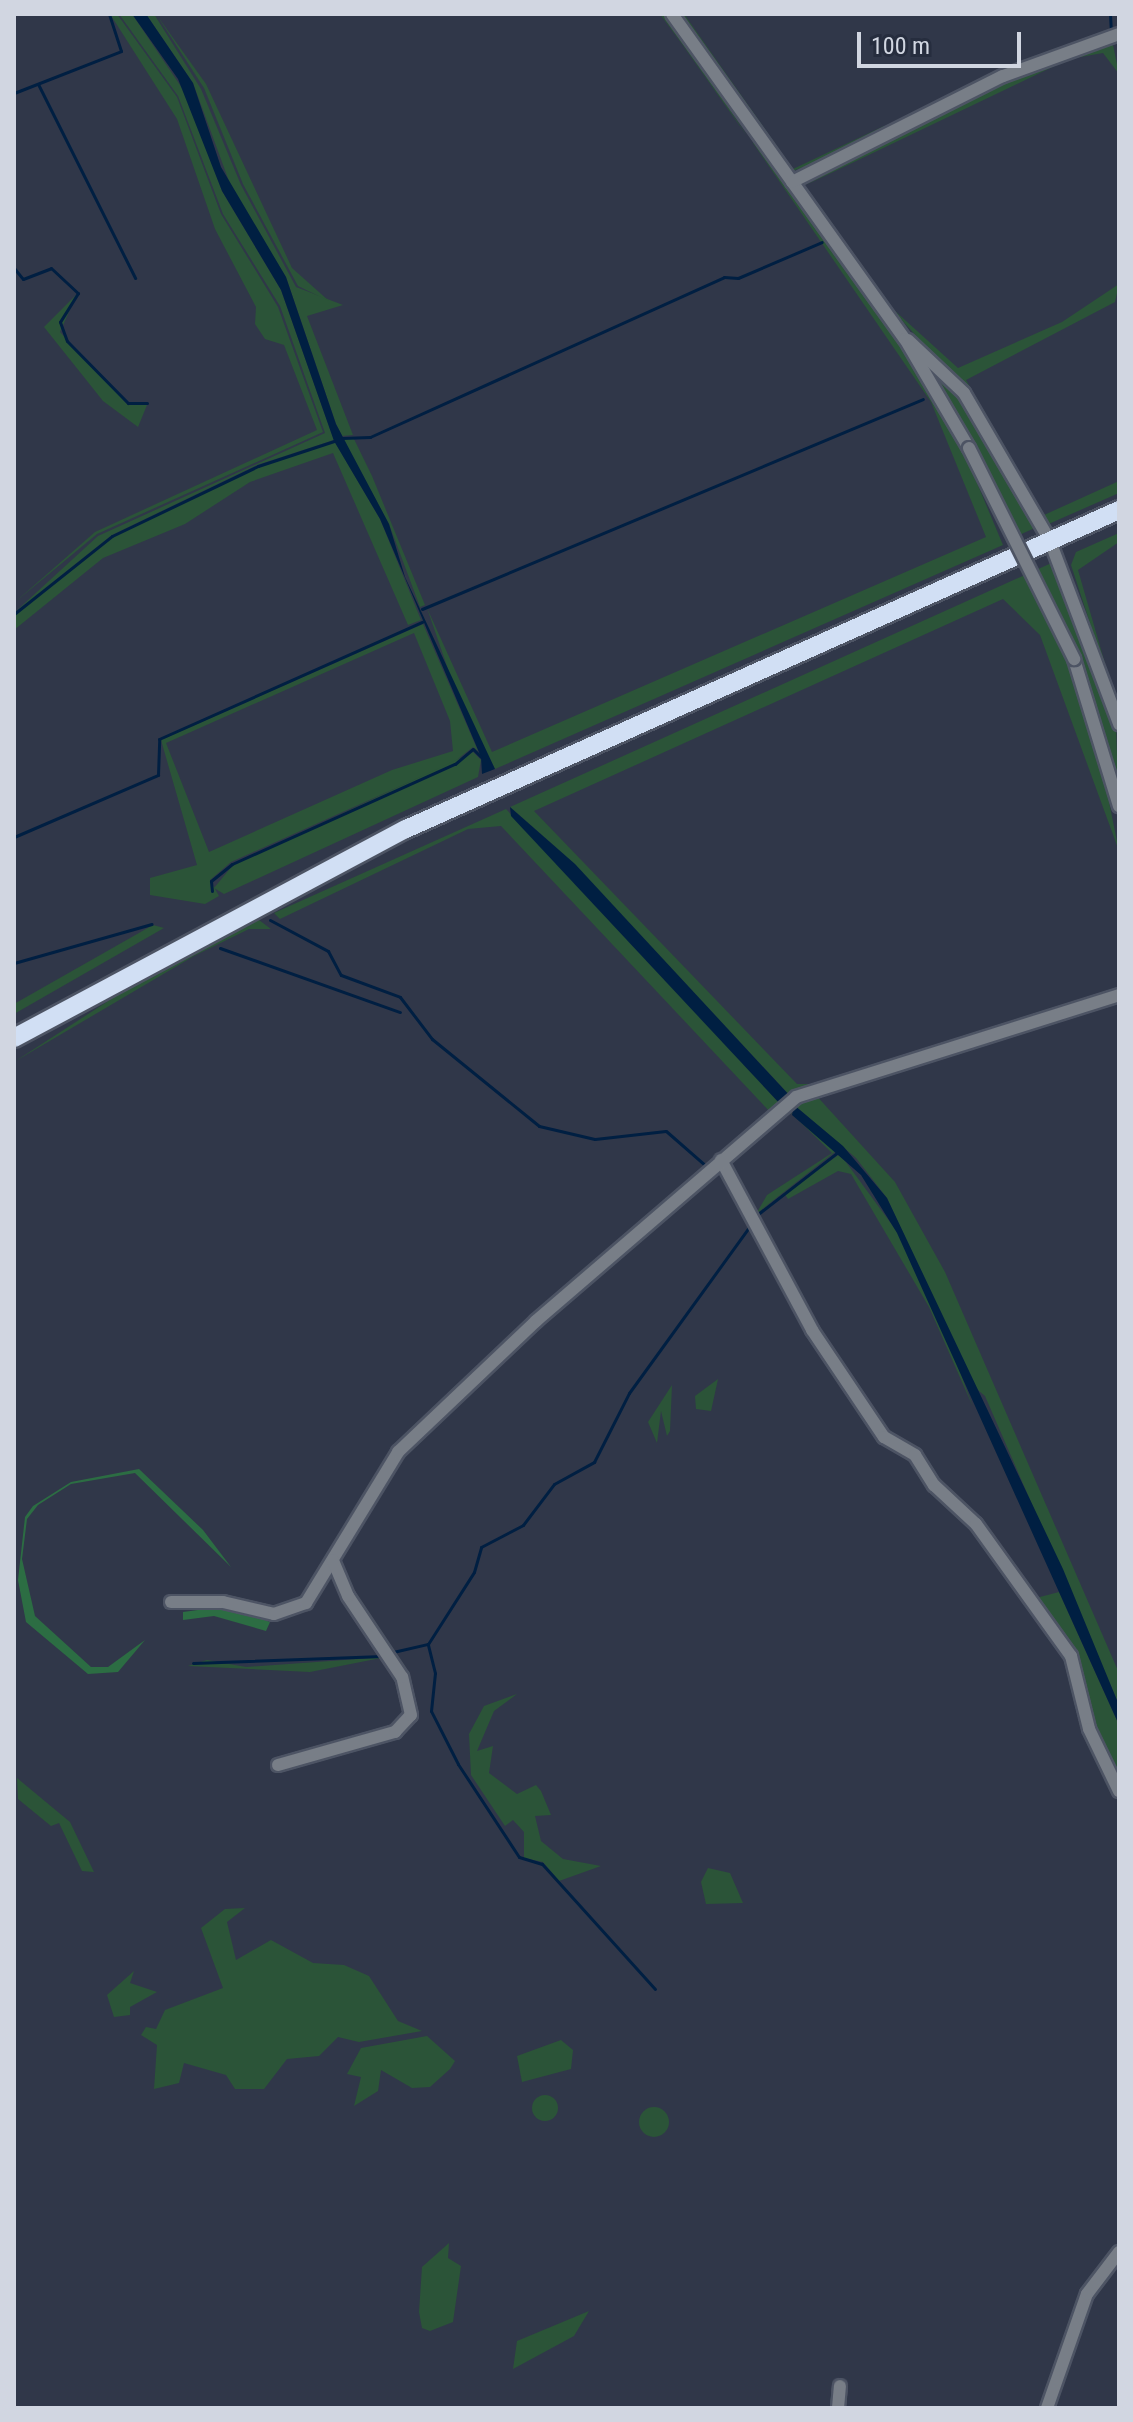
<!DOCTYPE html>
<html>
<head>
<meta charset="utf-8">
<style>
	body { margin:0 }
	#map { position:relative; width:1133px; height:2422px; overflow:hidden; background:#303749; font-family:"Roboto Condensed",sans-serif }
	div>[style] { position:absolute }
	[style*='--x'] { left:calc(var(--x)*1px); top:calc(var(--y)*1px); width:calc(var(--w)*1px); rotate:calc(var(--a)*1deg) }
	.green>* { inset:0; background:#2b5438 }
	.round { border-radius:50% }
	.forest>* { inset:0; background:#2c6d43 }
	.water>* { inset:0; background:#001f42 }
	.stream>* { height:3px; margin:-1.5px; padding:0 1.5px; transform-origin:1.5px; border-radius:1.5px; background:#001f42 }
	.roads { filter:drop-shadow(2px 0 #4d5464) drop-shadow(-2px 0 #4d5464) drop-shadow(0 2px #4d5464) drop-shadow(0 -2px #4d5464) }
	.minor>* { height:12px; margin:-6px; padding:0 6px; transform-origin:6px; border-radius:6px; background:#787e87 }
	.highway>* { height:18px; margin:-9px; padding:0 9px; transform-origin:9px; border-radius:9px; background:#d1dff4 }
	.bridges { filter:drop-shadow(2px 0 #4d5464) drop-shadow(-2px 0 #4d5464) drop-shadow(0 2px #4d5464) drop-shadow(0 -2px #4d5464) }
	.minor-bridge>* { height:12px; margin:-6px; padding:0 6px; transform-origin:6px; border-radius:6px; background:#787e87 }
	span { translate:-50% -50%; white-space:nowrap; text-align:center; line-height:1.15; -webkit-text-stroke:6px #262d3e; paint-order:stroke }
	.frame { position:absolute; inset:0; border:16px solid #d1d6e1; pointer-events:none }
	.scale { position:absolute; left:857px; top:32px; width:164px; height:36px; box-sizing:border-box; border:4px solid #d1d6e1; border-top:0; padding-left:10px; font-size:24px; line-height:28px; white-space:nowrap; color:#d1d6e1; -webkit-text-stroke:6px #262d3e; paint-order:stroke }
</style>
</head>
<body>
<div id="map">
	<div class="green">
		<div style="clip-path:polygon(110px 14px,117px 14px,177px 97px,221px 214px,278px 307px,323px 432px,97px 534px,14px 603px,95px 532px,317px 430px,284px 345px,265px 339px,255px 324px,256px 307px,215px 229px,177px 119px)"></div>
		<div style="clip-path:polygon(119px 14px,132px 14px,186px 94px,222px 191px,281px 290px,334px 440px,257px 465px,112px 535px,14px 613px,98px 536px,325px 433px,280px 306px,223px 214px,178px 96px)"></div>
		<div style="clip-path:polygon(146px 14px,154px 14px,201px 89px,241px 185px,296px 287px,343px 305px,307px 316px,353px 435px,342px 436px,336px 424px,286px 277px,233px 192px,193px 83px)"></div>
		<div style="clip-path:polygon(156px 14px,206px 84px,292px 268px,329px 301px,298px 286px,243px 184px,204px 88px)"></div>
		<div style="clip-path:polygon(660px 14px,667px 14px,747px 136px,682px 44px)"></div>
		<div style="clip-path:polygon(675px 14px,684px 14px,793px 169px,884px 126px,890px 135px,790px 172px)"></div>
		<div style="clip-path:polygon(1112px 40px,1119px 74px,1103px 53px,1069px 59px,806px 185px,984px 88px)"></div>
		<div style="clip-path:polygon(758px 141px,900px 339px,956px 433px,1003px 545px,495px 769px,460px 704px,427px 608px,492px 752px,986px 537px,931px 402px,753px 143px)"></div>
		<div style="clip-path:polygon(1119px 284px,1115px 302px,966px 380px,1044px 515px,1119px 481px,1119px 493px,1044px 526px,956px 379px,884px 301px,958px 368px,1062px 322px)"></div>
		<div style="clip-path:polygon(77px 294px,60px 332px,127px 404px,147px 405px,138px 427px,103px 401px,44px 327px)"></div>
		<div style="clip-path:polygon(930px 366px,959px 391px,1037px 527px,1015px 537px)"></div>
		<div style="clip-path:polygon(343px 439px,354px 439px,372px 476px,425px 605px,420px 607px,389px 524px)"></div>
		<div style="clip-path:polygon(335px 442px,380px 519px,421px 620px,408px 625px,333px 453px,250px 482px,185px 524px,103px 558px,165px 734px,103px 558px,14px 630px,14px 616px,30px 600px,113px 537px,258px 467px)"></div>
		<div style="clip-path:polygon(1119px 533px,1119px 542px,1078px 570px,1119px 712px,1071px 565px,1076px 552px)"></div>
		<div style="clip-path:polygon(1056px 561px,1116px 724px,1118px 789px,1080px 660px,1119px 851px,1040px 635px,1003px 599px,534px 811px,797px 1084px,821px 1084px,791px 1097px,574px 864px,510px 807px)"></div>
		<div style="clip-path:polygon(evenodd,423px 624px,478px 751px,473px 747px,454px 762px,231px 862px,210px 880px,219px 896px,205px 904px,150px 895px,150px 878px,197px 865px,161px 740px,423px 624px,414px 633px,450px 721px,453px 751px,392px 770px,209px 852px,166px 743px,414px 633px)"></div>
		<div style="clip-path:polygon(473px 752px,481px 760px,478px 777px,224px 894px,214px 888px,233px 865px)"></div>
		<div style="clip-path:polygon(506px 809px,727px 1044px,781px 1105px,771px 1113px,501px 826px,468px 829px,280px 919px,274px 913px)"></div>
		<div style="clip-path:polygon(259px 920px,271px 929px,249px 929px,194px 956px,14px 1062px,116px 996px)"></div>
		<div style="clip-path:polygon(153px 925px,164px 928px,14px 1014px,14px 1004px)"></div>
		<div style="clip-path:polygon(814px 1093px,895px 1182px,945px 1272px,1119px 1673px,1119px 1705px,985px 1396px,972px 1385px,887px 1198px,856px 1158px,794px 1105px)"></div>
		<div style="clip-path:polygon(788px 1110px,836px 1151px,756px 1214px,767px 1195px,832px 1153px)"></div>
		<div style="clip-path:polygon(840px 1154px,898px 1233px,934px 1302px,973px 1407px,929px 1307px,851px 1174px,838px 1171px,788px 1199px,784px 1193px)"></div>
		<div style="clip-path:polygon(718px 1379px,711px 1411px,696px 1409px,695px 1396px)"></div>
		<div style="clip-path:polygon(672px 1385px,670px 1431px,667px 1436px,661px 1411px,657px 1443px,648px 1422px)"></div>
		<div style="clip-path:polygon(1059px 1592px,1119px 1725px,1119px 1785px,1094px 1734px,1083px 1682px,1036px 1598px)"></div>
		<div style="clip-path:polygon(386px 1657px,310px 1672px,188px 1666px,207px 1660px,246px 1667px)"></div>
		<div style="clip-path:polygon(517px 1694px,494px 1711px,477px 1751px,493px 1746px,489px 1773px,517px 1794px,536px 1785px,541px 1791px,551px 1815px,535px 1816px,541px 1841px,563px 1859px,601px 1866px,559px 1881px,543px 1862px,524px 1858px,524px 1832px,513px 1820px,505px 1826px,471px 1775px,469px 1734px,484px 1706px)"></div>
		<div style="clip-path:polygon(17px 1778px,70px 1822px,94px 1872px,82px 1871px,59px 1823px,51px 1826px,18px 1799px)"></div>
		<div style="clip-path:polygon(708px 1868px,730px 1873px,743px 1903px,706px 1904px,701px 1882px)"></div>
		<div style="clip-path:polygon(245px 1908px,227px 1922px,236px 1960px,271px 1940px,313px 1963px,344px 1965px,369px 1976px,398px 2021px,422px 2031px,359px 2042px,338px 2037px,319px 2056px,287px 2059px,264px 2089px,235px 2089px,226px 2075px,184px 2063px,179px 2083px,154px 2089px,157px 2045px,141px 2035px,146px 2027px,156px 2029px,165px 2010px,223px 1988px,201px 1928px,225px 1909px)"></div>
		<div style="clip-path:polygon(134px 1971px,130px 1983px,157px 1992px,130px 2007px,130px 2015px,114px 2017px,107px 1995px)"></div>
		<div style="clip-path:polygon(427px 2036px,455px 2061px,450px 2069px,430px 2087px,412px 2088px,381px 2070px,378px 2091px,354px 2106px,361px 2077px,347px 2074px,361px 2048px)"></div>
		<div style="clip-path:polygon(561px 2040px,573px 2050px,571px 2069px,522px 2082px,517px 2056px)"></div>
		<div class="round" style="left:532px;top:2095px;width:26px;height:26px"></div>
		<div class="round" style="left:639px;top:2107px;width:30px;height:30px"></div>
		<div style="clip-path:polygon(449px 2243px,448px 2258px,461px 2266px,453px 2322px,430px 2331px,422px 2328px,419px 2312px,422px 2267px)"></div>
		<div style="clip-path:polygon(589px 2311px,574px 2336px,513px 2369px,517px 2341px)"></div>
	</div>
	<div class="forest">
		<div style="clip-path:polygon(139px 1469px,203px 1530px,231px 1567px,135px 1473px,71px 1484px,38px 1505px,27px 1519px,22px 1559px,35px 1616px,91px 1667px,108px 1667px,145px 1640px,118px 1672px,88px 1674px,26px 1622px,18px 1580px,25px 1517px,33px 1506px,71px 1482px)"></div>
		<div style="clip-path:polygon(220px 1607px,250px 1614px,270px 1622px,266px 1631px,214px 1616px,183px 1620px,183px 1612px)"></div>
	</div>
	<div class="water">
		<div style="clip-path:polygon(132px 14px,146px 14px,193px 83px,221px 167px,286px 277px,336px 424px,389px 524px,405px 577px,495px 769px,482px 774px,481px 757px,380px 519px,334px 441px,281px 290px,222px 191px,178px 79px)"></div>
		<div style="clip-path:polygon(510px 807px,575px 864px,791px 1097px,781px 1105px,511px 816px)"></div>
		<div style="clip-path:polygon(794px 1105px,843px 1146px,887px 1198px,1063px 1569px,1119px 1705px,1119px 1725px,897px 1233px,861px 1175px,792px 1115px)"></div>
	</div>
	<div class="stream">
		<div style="--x:1110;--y:14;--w:18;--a:87"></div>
		<div style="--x:38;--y:84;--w:217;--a:63.4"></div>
		<div style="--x:14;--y:93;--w:115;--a:-21.4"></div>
		<div style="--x:121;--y:51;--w:39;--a:-108"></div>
		<div style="--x:14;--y:268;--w:14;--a:51"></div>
		<div style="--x:23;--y:279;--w:30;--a:-21"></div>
		<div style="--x:51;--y:268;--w:37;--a:43"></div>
		<div style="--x:78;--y:293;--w:34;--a:122"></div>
		<div style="--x:60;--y:322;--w:20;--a:70"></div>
		<div style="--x:67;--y:341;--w:87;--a:45.5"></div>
		<div style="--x:128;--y:403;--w:19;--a:0"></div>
		<div style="--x:342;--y:438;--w:28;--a:-2"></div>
		<div style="--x:370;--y:437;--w:388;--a:-24.3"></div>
		<div style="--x:724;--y:277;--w:14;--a:4"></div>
		<div style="--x:738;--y:278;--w:91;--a:-23.2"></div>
		<div style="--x:422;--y:609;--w:543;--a:-22.74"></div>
		<div style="--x:14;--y:614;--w:125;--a:-38.5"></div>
		<div style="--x:112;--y:536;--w:162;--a:-25.6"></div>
		<div style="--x:258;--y:466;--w:80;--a:-18.2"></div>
		<div style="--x:14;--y:837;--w:157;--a:-23.3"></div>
		<div style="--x:158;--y:775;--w:36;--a:-88"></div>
		<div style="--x:159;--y:739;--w:288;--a:-24"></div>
		<div style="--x:212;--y:891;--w:10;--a:-96"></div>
		<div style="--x:211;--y:881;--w:27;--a:-39"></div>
		<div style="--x:232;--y:864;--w:244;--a:-24.2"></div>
		<div style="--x:455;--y:764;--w:23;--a:-40"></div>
		<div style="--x:473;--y:749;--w:11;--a:45"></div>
		<div style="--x:270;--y:920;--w:66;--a:28.1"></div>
		<div style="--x:328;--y:951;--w:27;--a:62"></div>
		<div style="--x:341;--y:975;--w:63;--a:20.4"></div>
		<div style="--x:400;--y:997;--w:53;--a:52.7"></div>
		<div style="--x:432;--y:1039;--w:138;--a:39.1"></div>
		<div style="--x:539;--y:1126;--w:57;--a:13.1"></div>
		<div style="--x:595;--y:1139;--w:71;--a:-6.4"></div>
		<div style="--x:666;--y:1131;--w:53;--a:41.2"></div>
		<div style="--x:220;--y:948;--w:191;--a:19.6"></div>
		<div style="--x:14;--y:963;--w:143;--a:-15.8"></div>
		<div style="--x:758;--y:1214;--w:101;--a:-37.8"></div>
		<div style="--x:393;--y:1652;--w:36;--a:-13"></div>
		<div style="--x:193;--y:1663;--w:190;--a:-2.1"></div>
		<div style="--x:655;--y:1989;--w:169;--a:-132.1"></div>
		<div style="--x:542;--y:1864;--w:24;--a:-163"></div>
		<div style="--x:519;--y:1857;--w:111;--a:-123.3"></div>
		<div style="--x:458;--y:1764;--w:59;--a:-117"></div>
		<div style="--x:431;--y:1711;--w:38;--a:-84"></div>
		<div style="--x:435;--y:1673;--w:30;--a:-104"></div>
		<div style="--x:428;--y:1644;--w:85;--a:-57.4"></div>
		<div style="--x:474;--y:1572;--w:26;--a:-74"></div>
		<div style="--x:481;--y:1547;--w:47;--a:-27.6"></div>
		<div style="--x:523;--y:1525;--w:51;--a:-52.9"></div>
		<div style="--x:554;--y:1484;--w:46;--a:-28.8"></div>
		<div style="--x:594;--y:1462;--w:77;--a:-63.1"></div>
		<div style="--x:629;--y:1393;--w:206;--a:-54.1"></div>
	</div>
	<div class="roads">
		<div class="minor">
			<div style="--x:672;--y:14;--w:400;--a:54.4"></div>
			<div style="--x:905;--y:339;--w:126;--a:59.6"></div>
			<div style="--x:792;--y:182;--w:236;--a:-26.7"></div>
			<div style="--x:1003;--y:76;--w:123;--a:-19.9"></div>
			<div style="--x:908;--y:340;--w:77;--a:43.4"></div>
			<div style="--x:964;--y:393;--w:171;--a:59.8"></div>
			<div style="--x:1050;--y:541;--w:196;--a:69.3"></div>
			<div style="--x:1074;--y:659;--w:154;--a:73"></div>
			<div style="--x:721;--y:1160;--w:193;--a:61.8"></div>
			<div style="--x:812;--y:1330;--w:129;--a:56.1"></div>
			<div style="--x:884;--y:1437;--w:36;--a:30"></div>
			<div style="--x:915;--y:1455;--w:36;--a:58"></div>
			<div style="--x:934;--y:1485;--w:57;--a:42.9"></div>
			<div style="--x:976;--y:1524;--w:163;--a:54.3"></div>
			<div style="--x:1071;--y:1656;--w:75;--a:76.1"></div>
			<div style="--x:1089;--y:1729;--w:69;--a:64.2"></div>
			<div style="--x:171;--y:1602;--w:52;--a:0"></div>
			<div style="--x:223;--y:1602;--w:52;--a:13.2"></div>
			<div style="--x:274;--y:1614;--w:34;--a:-19"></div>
			<div style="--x:306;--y:1603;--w:177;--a:-58.6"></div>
			<div style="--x:398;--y:1452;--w:190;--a:-43.5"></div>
			<div style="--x:536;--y:1321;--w:343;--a:-40.7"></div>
			<div style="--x:796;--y:1097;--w:339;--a:-17.5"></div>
			<div style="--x:278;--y:1765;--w:122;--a:-15.8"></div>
			<div style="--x:395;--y:1732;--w:23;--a:-47"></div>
			<div style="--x:411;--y:1715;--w:39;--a:-103"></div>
			<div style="--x:402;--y:1677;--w:97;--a:-123.7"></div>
			<div style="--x:348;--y:1596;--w:39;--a:-113"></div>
			<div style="--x:838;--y:2408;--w:22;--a:-85"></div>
			<div style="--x:1047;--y:2408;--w:121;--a:-70.7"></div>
			<div style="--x:1087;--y:2294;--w:53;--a:-52.7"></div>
		</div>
		<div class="highway">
			<div style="--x:14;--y:1038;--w:444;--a:-28.1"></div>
			<div style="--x:406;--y:829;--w:781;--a:-24.1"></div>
		</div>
	</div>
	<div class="bridges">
		<div class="minor-bridge">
			<div style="--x:969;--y:448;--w:236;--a:63.5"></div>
		</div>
	</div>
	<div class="frame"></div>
	<div class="scale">100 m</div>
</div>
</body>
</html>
